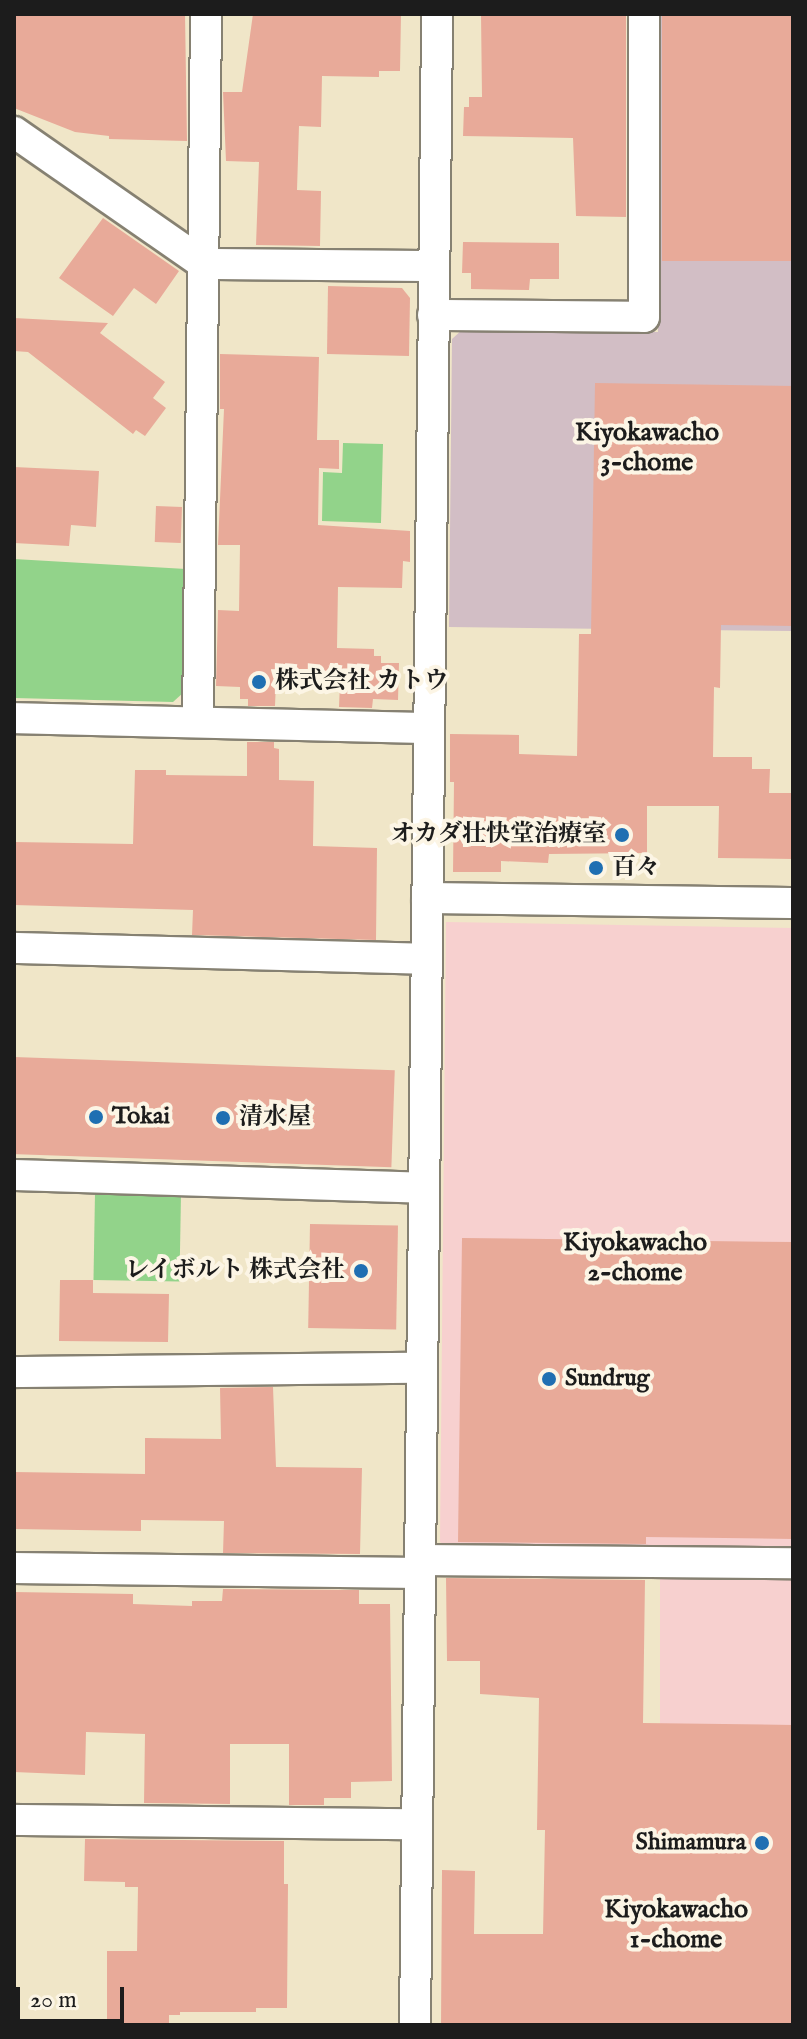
<!DOCTYPE html>
<html>
<head>
<meta charset="utf-8">
<style>
	body { margin:0 }
	#map { position:relative; width:807px; height:2039px; overflow:hidden; background:#f0e6c8; font-family:"IM FELL English","Noto Serif JP",serif }
	div>[style] { position:absolute }
	[style*='--x'] { left:calc(var(--x)*1px); top:calc(var(--y)*1px); width:calc(var(--w)*1px); rotate:calc(var(--a)*1deg) }
	.built>* { inset:0; background:#f7d0cf; transform-origin:0 0 }
	.industrial>* { inset:0; background:#d2bec5 }
	.green>* { inset:0; background:#92d38a; transform-origin:0 0 }
	.building>* { inset:0; background:#e8aa99; transform-origin:0 0 }
	.roads { filter:drop-shadow(2px 0 #868172) drop-shadow(-2px 0 #868172) drop-shadow(0 2px #868172) drop-shadow(0 -2px #868172) }
	.street>* { height:30px; margin:-15px; padding:0 15px; transform-origin:15px; border-radius:15px; background:#fff }
	.dots>* { width:22px; height:22px; translate:-50% -50%; box-sizing:border-box; border:4px solid #fcf5e5; border-radius:50% }
	span { translate:-50% -50%; white-space:nowrap; text-align:center; line-height:1.15; -webkit-text-stroke:8px #fcf5e5; paint-order:stroke }
	.poi-label { font-size:24px; color:#1c1c1c; font-weight:700 }
	.left { translate:0 -50%; text-align:left }
	.right { translate:-100% -50%; text-align:right }
	.neighbourhood-label { font-size:26px; color:#1c1c1c; font-weight:700 }
	.frame { position:absolute; inset:0; border:16px solid #1c1c1c; pointer-events:none }
	.scale { position:absolute; left:16px; top:1987px; width:108px; height:36px; box-sizing:border-box; border:4px solid #1c1c1c; border-top:0; padding-left:10px; font-size:24px; line-height:28px; white-space:nowrap; color:#1c1c1c; -webkit-text-stroke:6px #fcf5e5; paint-order:stroke }
</style>
</head>
<body>
<div id="map">
	<div class="built">
		<div style="clip-path:polygon(446px 922px,793px 928px,793px 1550px,446px 1546px,440px 1542px)"></div>
		<div style="left:660px;top:1573px;width:133px;height:381px"></div>
	</div>
	<div class="industrial">
		<div style="clip-path:polygon(661px 14px,793px 14px,793px 631px,449px 627px,452px 339px,463px 329px,658px 332px)"></div>
	</div>
	<div class="green">
		<div style="clip-path:polygon(343px 443px,383px 444px,381px 523px,322px 521px,323px 472px,342px 473px)"></div>
		<div style="clip-path:polygon(14px 559px,186px 569px,184px 692px,173px 702px,14px 698px)"></div>
		<div style="left:95px;top:1193px;width:86px;height:87px;rotate:1deg"></div>
	</div>
	<div class="building">
		<div style="clip-path:polygon(14px 14px,185px 14px,187px 141px,109px 139px,109px 136px,75px 132px,14px 108px)"></div>
		<div style="clip-path:polygon(253px 14px,401px 14px,400px 71px,379px 71px,379px 77px,322px 76px,321px 127px,299px 126px,297px 190px,321px 191px,320px 246px,256px 245px,259px 162px,226px 161px,223px 92px,242px 92px)"></div>
		<div style="clip-path:polygon(481px 14px,626px 15px,626px 217px,576px 216px,573px 138px,463px 136px,464px 107px,469px 107px,469px 97px,482px 97px)"></div>
		<div style="left:793px;top:14px;width:247px;height:131px;rotate:90deg"></div>
		<div style="clip-path:polygon(103px 218px,179px 271px,156px 304px,134px 288px,113px 316px,59px 278px)"></div>
		<div style="clip-path:polygon(463px 242px,559px 243px,559px 279px,530px 279px,529px 290px,471px 289px,471px 273px,462px 273px)"></div>
		<div style="clip-path:polygon(328px 286px,402px 288px,410px 298px,409px 356px,327px 354px)"></div>
		<div style="clip-path:polygon(14px 318px,108px 323px,100px 333px,165px 382px,153px 398px,166px 408px,145px 436px,136px 430px,133px 434px,28px 352px,14px 351px)"></div>
		<div style="clip-path:polygon(220px 354px,319px 357px,317px 440px,339px 440px,339px 469px,319px 468px,318px 525px,410px 531px,410px 562px,403px 561px,402px 588px,338px 587px,337px 648px,374px 649px,374px 656px,381px 656px,381px 663px,399px 663px,398px 700px,373px 699px,372px 708px,339px 707px,340px 683px,276px 681px,275px 706px,248px 706px,248px 699px,240px 699px,240px 687px,216px 686px,218px 610px,239px 611px,240px 545px,218px 545px,224px 409px,220px 409px)"></div>
		<div style="clip-path:polygon(595px 383px,793px 386px,793px 626px,721px 625px,720px 688px,714px 687px,713px 757px,752px 757px,752px 769px,770px 769px,769px 793px,793px 793px,793px 859px,718px 858px,719px 806px,647px 806px,647px 853px,549px 854px,548px 863px,501px 861px,501px 872px,453px 872px,454px 782px,450px 782px,450px 734px,519px 735px,519px 754px,577px 756px,579px 634px,591px 634px)"></div>
		<div style="clip-path:polygon(14px 467px,99px 471px,96px 527px,71px 525px,69px 546px,14px 543px)"></div>
		<div style="left:156px;top:506px;width:26px;height:36px;rotate:2deg"></div>
		<div style="clip-path:polygon(247px 742px,274px 742px,274px 748px,279px 749px,279px 780px,314px 781px,313px 846px,377px 848px,376px 940px,192px 935px,193px 910px,14px 905px,14px 842px,133px 844px,135px 770px,166px 770px,166px 775px,247px 776px)"></div>
		<div style="left:14px;top:1057px;width:381px;height:97px;rotate:2deg"></div>
		<div style="left:310px;top:1224px;width:88px;height:104px;rotate:1deg"></div>
		<div style="clip-path:polygon(462px 1238px,793px 1242px,793px 1539px,646px 1537px,646px 1544px,458px 1542px)"></div>
		<div style="clip-path:polygon(60px 1280px,93px 1280px,93px 1293px,169px 1294px,168px 1342px,59px 1341px)"></div>
		<div style="clip-path:polygon(273px 1387px,276px 1467px,362px 1468px,360px 1554px,223px 1553px,224px 1521px,141px 1520px,141px 1531px,14px 1529px,14px 1472px,145px 1474px,145px 1438px,221px 1439px,220px 1388px)"></div>
		<div style="clip-path:polygon(446px 1578px,645px 1580px,643px 1723px,793px 1725px,793px 2025px,441px 2025px,442px 1870px,475px 1871px,474px 1934px,543px 1934px,545px 1830px,537px 1830px,539px 1698px,480px 1694px,480px 1661px,447px 1661px)"></div>
		<div style="clip-path:polygon(223px 1589px,359px 1590px,359px 1604px,390px 1604px,392px 1781px,351px 1782px,351px 1798px,324px 1798px,324px 1805px,289px 1805px,289px 1744px,230px 1744px,230px 1804px,144px 1803px,145px 1734px,86px 1732px,85px 1775px,14px 1772px,14px 1592px,133px 1594px,133px 1604px,192px 1606px,192px 1601px,222px 1601px)"></div>
		<div style="clip-path:polygon(85px 1839px,284px 1841px,284px 1884px,288px 1884px,287px 2008px,256px 2008px,256px 2012px,180px 2012px,180px 2015px,169px 2015px,169px 2023px,107px 2025px,107px 1951px,137px 1951px,138px 1887px,125px 1887px,125px 1882px,84px 1881px)"></div>
	</div>
	<div class="roads">
		<div class="street">
			<div style="--x:14;--y:132;--w:231;--a:34.8"></div>
			<div style="--x:204;--y:264;--w:230;--a:0.5"></div>
			<div style="--x:433;--y:315;--w:211;--a:0.5"></div>
			<div style="--x:644;--y:317;--w:303;--a:-90"></div>
			<div style="--x:14;--y:718;--w:415;--a:1.4"></div>
			<div style="--x:198;--y:722;--w:708;--a:-89.35"></div>
			<div style="--x:427;--y:898;--w:366;--a:0.8"></div>
			<div style="--x:14;--y:948;--w:413;--a:1.5"></div>
			<div style="--x:14;--y:1175;--w:410;--a:1.8"></div>
			<div style="--x:14;--y:1372;--w:408;--a:-0.6"></div>
			<div style="--x:420;--y:1560;--w:373;--a:0.5"></div>
			<div style="--x:14;--y:1568;--w:406;--a:0.7"></div>
			<div style="--x:14;--y:1820;--w:403;--a:0.6"></div>
			<div style="--x:415;--y:2025;--w:2011;--a:-89.37"></div>
		</div>
	</div>
	<div class="dots">
		<div style="left:259px;top:682px;background:#1f6fb2"></div>
		<div style="left:622px;top:835px;background:#1f6fb2"></div>
		<div style="left:596px;top:868px;background:#1f6fb2"></div>
		<div style="left:96px;top:1117px;background:#1f6fb2"></div>
		<div style="left:223px;top:1118px;background:#1f6fb2"></div>
		<div style="left:361px;top:1271px;background:#1f6fb2"></div>
		<div style="left:549px;top:1379px;background:#1f6fb2"></div>
		<div style="left:762px;top:1843px;background:#1f6fb2"></div>
	</div>
	<div class="poi-label">
		<span class="left" style="left:275px;top:682px">株式会社 カトウ</span>
		<span class="right" style="left:606px;top:835px">オカダ壮快堂治療室</span>
		<span class="left" style="left:612px;top:868px">百々</span>
		<span class="left" style="left:112px;top:1117px">Tokai</span>
		<span class="left" style="left:239px;top:1118px">清水屋</span>
		<span class="right" style="left:345px;top:1271px">レイボルト 株式会社</span>
		<span class="left" style="left:565px;top:1379px">Sundrug</span>
		<span class="right" style="left:746px;top:1843px">Shimamura</span>
	</div>
	<div class="neighbourhood-label">
		<span style="left:647px;top:448px">Kiyokawacho<br>3-chome</span>
		<span style="left:635px;top:1258px">Kiyokawacho<br>2-chome</span>
		<span style="left:676px;top:1925px">Kiyokawacho<br>1-chome</span>
	</div>
	<div class="frame"></div>
	<div class="scale">20 m</div>
</div>
</body>
</html>
